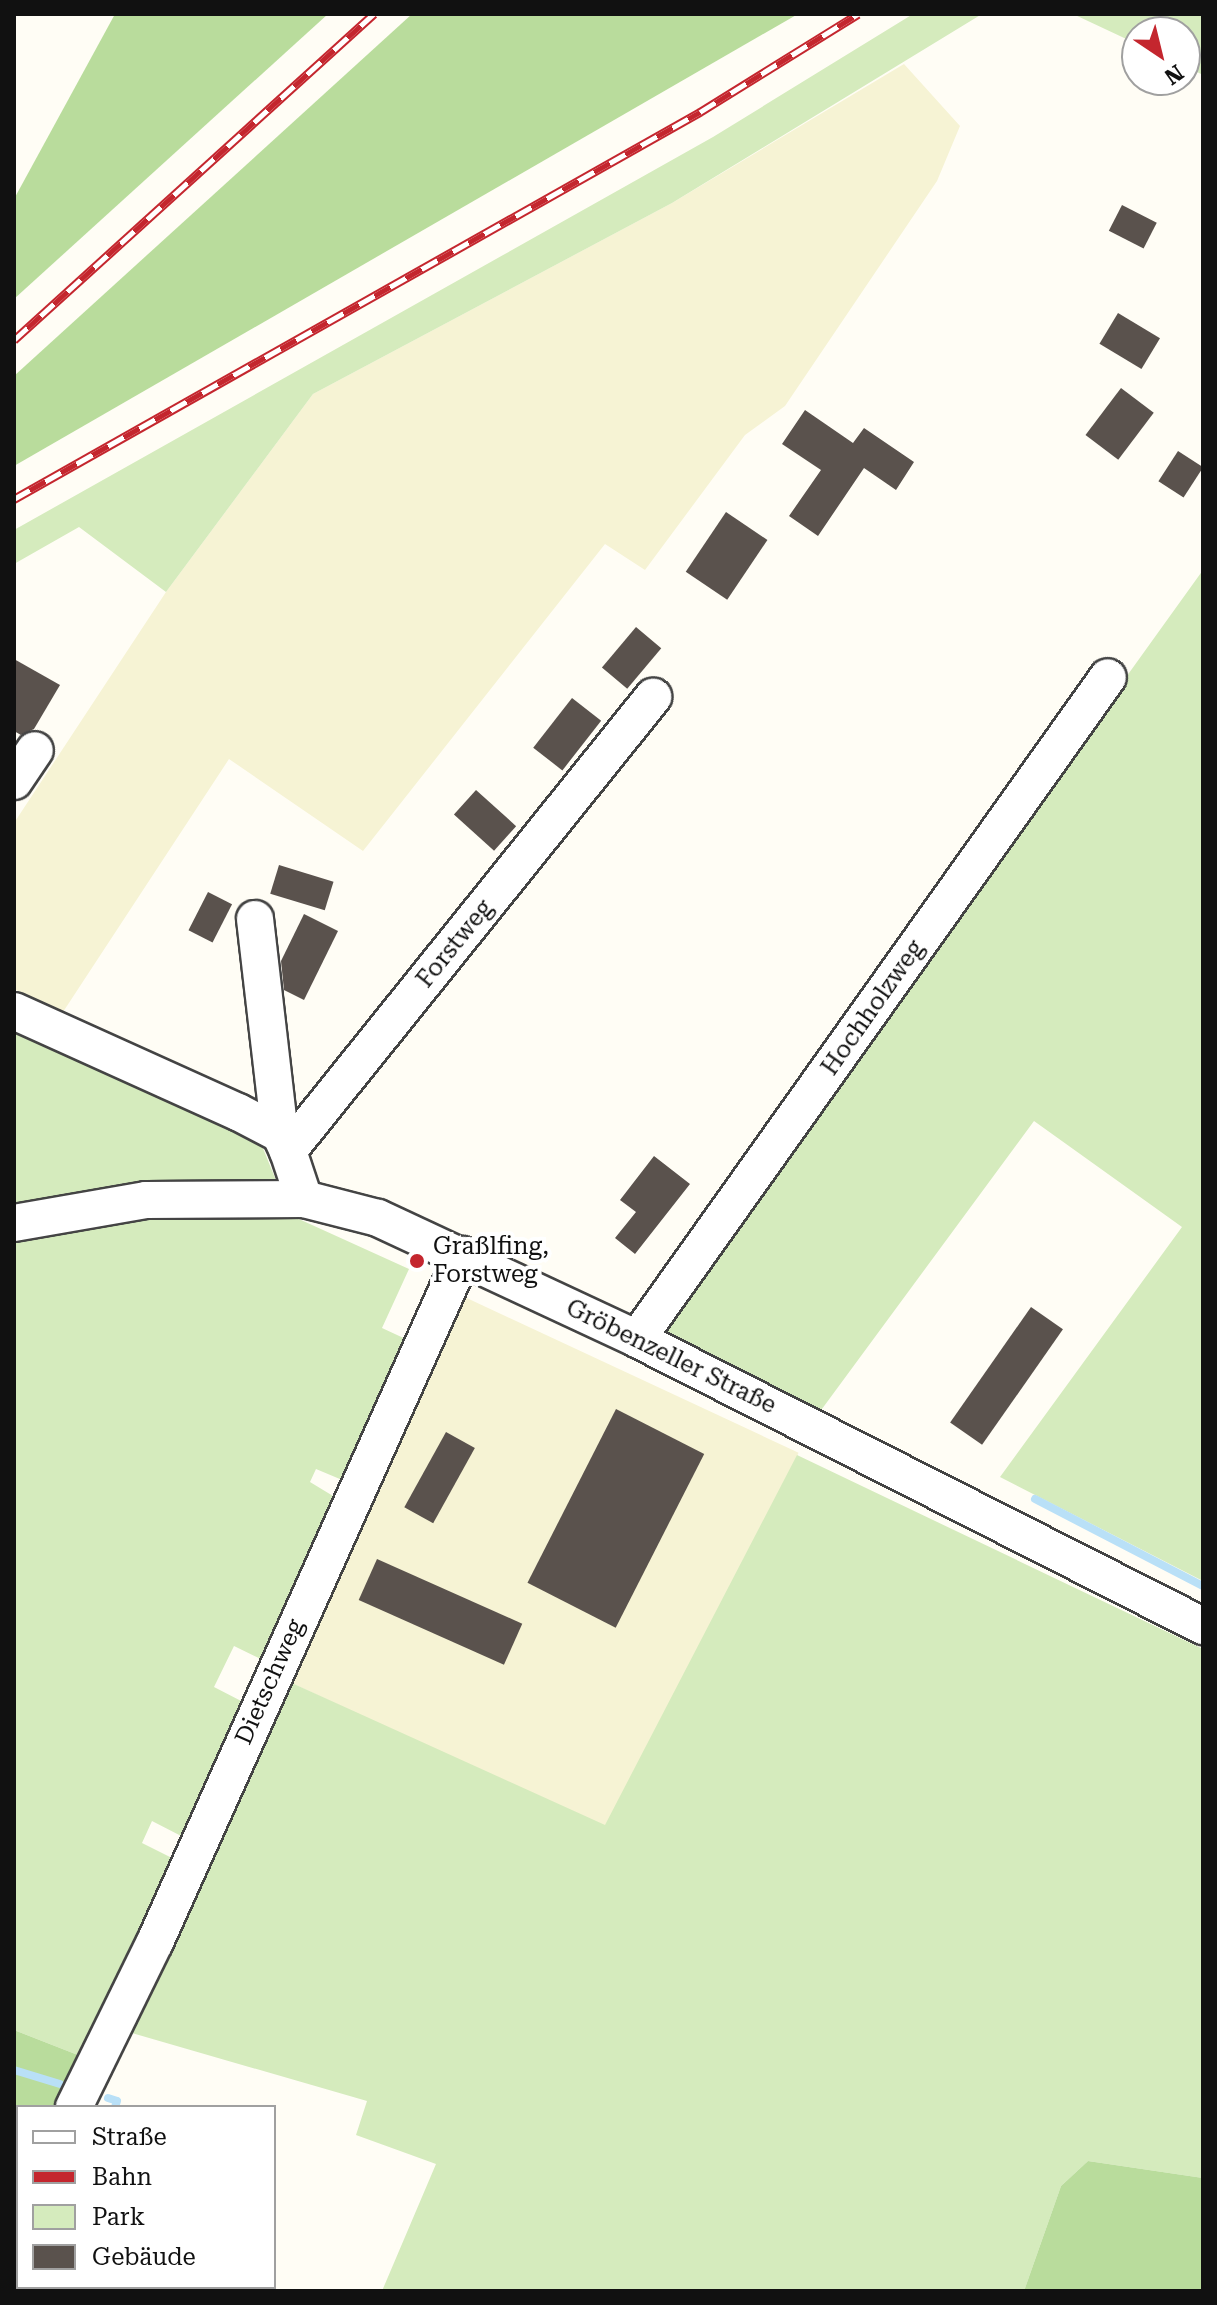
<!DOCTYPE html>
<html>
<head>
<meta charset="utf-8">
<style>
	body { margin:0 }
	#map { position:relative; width:1217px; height:2305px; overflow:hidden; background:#fffdf5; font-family:"Roboto Serif",serif }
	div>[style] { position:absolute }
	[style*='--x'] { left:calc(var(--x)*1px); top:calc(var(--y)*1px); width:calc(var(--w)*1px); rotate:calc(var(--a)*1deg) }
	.farmland>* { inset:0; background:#f6f3d4; transform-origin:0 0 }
	.green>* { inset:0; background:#d5ebbd }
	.forest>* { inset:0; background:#b9dc9c }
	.stream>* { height:8px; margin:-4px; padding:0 4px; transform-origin:4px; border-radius:4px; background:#b9e0f7 }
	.building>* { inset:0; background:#5a524d; transform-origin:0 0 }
	.roads { filter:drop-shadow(2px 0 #444) drop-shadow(-2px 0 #444) drop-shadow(0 2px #444) drop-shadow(0 -2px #444) }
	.minor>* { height:36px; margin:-18px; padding:0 18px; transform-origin:18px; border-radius:18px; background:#fff }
	.rail>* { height:9px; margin-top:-4.5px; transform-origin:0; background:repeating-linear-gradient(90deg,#fff 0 18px,#c4262e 0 36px); box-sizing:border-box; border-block:2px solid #c4262e }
	.dots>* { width:22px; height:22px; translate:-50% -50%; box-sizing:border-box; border:4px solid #fff; border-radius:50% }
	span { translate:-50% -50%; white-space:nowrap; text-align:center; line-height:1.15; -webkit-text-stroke:8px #fff; paint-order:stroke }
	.street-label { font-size:24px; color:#111 }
	.poi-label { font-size:24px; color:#111 }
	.left { translate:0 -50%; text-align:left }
	.frame { position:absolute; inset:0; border:16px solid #111; pointer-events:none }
	.legend { position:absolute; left:16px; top:2105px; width:260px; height:184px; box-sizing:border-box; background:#fff; border:2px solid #a0a0a0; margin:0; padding:10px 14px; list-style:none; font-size:24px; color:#111 }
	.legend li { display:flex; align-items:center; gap:16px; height:40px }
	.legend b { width:40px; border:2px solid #a0a0a0 }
	.north { position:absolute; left:1121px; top:16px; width:80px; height:80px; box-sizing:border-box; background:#fff; border:2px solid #a0a0a0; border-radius:50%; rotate:145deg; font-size:22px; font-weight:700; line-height:32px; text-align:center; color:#111 }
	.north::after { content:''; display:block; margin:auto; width:28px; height:36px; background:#c4262e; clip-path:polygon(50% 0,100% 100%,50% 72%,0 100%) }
</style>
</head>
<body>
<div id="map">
	<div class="farmland">
		<div style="clip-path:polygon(904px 64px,960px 126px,937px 181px,785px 406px,745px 435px,645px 570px,605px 544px,363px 851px,229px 759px,63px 1012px,14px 989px,14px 823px,166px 592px,313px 394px,672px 203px)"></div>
		<div style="left:456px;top:1293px;width:378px;height:423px;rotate:25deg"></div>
	</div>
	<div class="green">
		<div style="clip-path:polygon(913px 14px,982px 14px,672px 203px,313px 394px,166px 592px,79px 527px,14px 564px,14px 530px,713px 137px)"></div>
		<div style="clip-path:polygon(1073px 14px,1203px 14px,1203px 75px,1185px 66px,1185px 32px,1137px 32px,1137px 44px)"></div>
		<div style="clip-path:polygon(1203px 570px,1203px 1581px,1000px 1477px,1182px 1227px,1034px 1121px,819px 1413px,667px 1333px,665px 1319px)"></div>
		<div style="clip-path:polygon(14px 1026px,254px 1126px,290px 1215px,409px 1269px,382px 1328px,410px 1341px,347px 1482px,316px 1469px,310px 1482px,338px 1499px,267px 1662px,234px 1646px,214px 1687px,247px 1704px,187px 1839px,152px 1821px,142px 1843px,178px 1861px,83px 2057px,14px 2030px)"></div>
		<div style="clip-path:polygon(797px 1455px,1203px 1649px,1203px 2178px,1088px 2161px,1061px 2186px,1024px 2291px,382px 2291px,436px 2164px,356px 2135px,367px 2101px,125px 2031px,283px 1679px,605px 1825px)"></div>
	</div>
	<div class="forest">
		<div style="clip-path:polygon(115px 14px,328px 14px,14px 299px,14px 199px)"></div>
		<div style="clip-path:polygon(412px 14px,798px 14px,14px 466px,14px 376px)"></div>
		<div style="clip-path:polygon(14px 2030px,83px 2057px,60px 2107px,18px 2107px,14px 2207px)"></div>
		<div style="clip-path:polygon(1088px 2161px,1203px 2178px,1203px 2291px,1024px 2291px,1061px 2186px)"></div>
	</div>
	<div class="stream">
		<div style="--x:1035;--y:1499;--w:189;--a:27.4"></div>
		<div style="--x:14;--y:2070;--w:48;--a:16.9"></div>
		<div style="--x:108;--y:2098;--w:9;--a:18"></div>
		<div style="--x:117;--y:2101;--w:6;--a:108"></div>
		<div style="--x:27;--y:2291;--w:4;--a:-63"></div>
	</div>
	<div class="building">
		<div style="left:1122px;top:205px;width:39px;height:29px;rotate:27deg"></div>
		<div style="left:1118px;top:313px;width:49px;height:36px;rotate:31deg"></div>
		<div style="left:1121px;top:388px;width:41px;height:59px;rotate:37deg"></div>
		<div style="clip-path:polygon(805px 410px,853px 443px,864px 428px,914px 462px,896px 490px,864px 468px,818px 536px,789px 516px,821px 470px,782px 444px)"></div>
		<div style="left:1178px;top:451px;width:30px;height:36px;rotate:33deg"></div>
		<div style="left:726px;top:512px;width:50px;height:72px;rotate:34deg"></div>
		<div style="left:636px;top:627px;width:33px;height:53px;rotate:40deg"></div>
		<div style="clip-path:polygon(14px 659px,60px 685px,34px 729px,21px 735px,14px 731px)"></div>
		<div style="left:572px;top:698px;width:37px;height:63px;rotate:38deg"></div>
		<div style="left:476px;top:790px;width:54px;height:33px;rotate:42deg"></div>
		<div style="left:279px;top:865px;width:57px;height:30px;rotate:17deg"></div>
		<div style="left:208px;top:892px;width:27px;height:43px;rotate:27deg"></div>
		<div style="clip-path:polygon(304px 914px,338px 931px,304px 1000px,284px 990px,281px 961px)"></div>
		<div style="clip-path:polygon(654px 1156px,690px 1184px,635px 1254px,615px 1238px,636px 1212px,620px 1200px)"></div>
		<div style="left:1031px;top:1307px;width:39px;height:141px;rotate:35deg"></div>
		<div style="left:616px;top:1409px;width:99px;height:195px;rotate:27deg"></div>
		<div style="left:446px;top:1432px;width:33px;height:86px;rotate:29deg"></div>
		<div style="left:377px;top:1559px;width:159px;height:45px;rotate:24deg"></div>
	</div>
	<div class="roads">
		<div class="minor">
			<div style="--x:14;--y:781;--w:37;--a:-56"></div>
			<div style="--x:255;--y:919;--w:216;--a:83.4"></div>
			<div style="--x:14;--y:1011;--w:246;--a:24.3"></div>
			<div style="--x:238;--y:1112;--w:47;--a:27.6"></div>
			<div style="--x:280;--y:1134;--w:19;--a:65"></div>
			<div style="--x:304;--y:1199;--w:51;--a:-108.4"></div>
			<div style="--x:288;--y:1151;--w:583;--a:-51.2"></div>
			<div style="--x:14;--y:1223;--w:134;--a:-9.9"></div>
			<div style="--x:146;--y:1200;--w:158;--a:-0.4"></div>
			<div style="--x:304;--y:1199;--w:76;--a:14.4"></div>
			<div style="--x:378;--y:1218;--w:286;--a:25"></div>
			<div style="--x:637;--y:1339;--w:635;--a:26.89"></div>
			<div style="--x:637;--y:1339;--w:812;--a:-54.57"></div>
			<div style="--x:74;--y:2107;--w:184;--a:-63.9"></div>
			<div style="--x:155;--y:1942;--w:753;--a:-65.85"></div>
			<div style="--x:14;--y:2236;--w:9;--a:-63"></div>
		</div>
	</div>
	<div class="rail">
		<div style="--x:14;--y:340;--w:486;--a:-42.2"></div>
		<div style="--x:14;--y:499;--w:788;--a:-29.43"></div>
		<div style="--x:700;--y:112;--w:186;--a:-31.8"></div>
	</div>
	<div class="dots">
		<div style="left:417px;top:1261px;background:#c4262e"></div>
	</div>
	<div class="street-label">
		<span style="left:455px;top:944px;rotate:-51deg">Forstweg</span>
		<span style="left:873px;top:1008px;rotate:-55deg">Hochholzweg</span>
		<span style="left:671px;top:1357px;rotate:26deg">Gröbenzeller Straße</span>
		<span style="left:270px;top:1682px;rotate:-66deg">Dietschweg</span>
	</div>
	<div class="poi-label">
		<span class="left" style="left:433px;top:1261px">Graßlfing,<br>Forstweg</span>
	</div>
	<div class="frame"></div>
	<ul class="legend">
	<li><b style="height:10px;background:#fff"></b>Straße</li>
	<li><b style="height:10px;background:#c4262e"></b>Bahn</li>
	<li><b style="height:22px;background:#d5ebbd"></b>Park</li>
	<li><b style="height:22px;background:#5a524d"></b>Gebäude</li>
	</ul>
	<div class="north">N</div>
</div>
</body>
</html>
